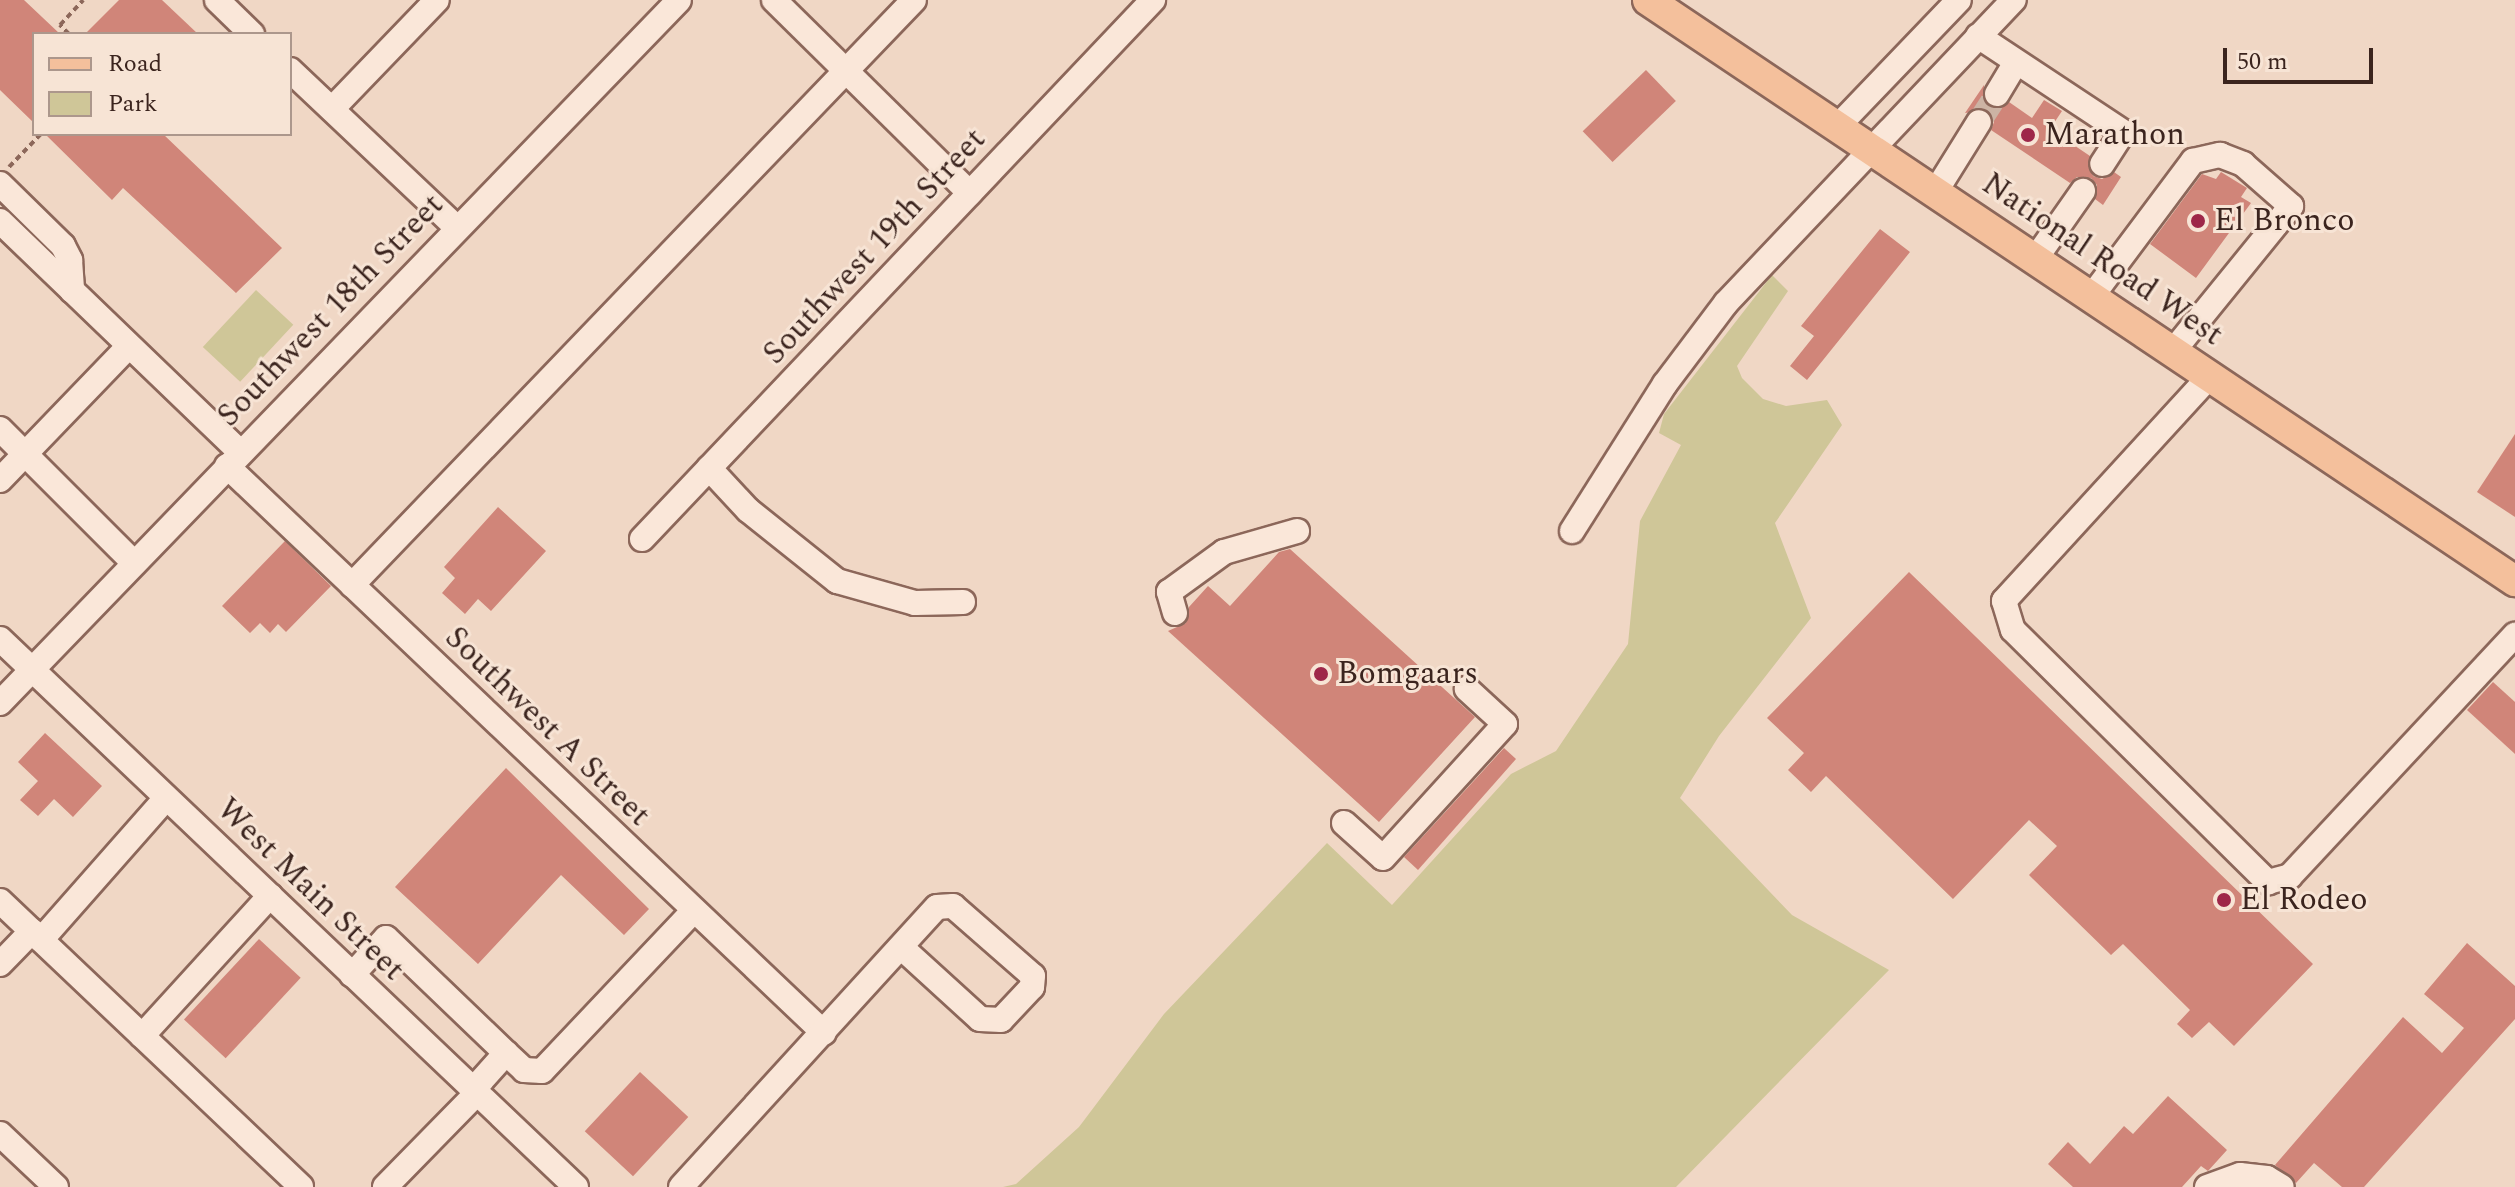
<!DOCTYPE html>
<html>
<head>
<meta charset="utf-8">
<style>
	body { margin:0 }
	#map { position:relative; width:2515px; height:1187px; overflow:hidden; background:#f0d7c5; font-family:Spectral,serif }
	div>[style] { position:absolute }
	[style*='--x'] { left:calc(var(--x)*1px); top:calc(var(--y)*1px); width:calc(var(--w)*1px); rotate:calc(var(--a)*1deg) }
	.green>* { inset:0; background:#cfc698; transform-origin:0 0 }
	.building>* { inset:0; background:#d08579; transform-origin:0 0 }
	.minor-tunnel>* { height:24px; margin-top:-12px; transform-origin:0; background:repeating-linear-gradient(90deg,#ccb3a4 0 24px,transparent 0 36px) }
	.path>* { height:4px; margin-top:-2px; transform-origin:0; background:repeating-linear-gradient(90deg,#8c675a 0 6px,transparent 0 10px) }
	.roads { filter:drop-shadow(2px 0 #8c675a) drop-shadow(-2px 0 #8c675a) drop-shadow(0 2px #8c675a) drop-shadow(0 -2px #8c675a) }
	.minor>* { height:24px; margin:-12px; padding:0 12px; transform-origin:12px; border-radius:12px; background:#fae7d9 }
	.major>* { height:30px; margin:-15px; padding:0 15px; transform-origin:15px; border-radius:15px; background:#f4c09c }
	.dots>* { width:22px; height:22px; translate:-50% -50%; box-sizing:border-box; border:4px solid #f7e4d5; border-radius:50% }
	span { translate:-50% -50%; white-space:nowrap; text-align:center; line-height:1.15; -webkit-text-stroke:6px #f7e4d5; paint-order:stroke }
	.poi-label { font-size:32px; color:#3b241e }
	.left { translate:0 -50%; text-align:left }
	.street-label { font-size:32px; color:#3b241e }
	.legend { position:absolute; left:32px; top:32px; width:260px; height:104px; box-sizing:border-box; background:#f7e4d5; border:2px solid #ac978c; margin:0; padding:10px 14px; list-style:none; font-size:24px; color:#3b241e }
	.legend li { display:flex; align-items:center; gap:16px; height:40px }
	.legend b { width:40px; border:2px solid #ac978c }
	.scale { position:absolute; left:2223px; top:48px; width:150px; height:36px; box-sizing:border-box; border:4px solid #3b241e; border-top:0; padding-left:10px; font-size:24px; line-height:28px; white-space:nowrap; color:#3b241e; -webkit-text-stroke:6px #f7e4d5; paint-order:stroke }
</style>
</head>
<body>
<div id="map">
	<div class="green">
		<div style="clip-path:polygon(1772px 275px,1788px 291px,1737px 366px,1742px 378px,1763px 399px,1786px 406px,1827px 400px,1842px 425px,1775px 523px,1811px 618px,1719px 736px,1680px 798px,1792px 915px,1889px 970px,1676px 1187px,1003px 1187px,1016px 1184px,1079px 1127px,1164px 1014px,1327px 843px,1392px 905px,1511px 774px,1556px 751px,1628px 644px,1640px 521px,1681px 445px,1659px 433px,1664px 414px)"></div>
		<div style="left:256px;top:290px;width:51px;height:78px;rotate:43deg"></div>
	</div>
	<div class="building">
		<div style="clip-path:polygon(0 0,24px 0,60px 34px,34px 34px,34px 123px,0 90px)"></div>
		<div style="clip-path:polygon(119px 0,162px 0,198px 34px,85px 34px)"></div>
		<div style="left:1646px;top:70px;width:43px;height:88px;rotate:46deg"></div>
		<div style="clip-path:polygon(1984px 85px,1984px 101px,1990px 107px,2009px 102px,2032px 118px,2044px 100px,2062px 111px,2050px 129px,2090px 156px,2093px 176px,2102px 179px,2114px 172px,2121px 177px,2103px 205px,2095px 199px,2097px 185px,2091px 178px,2077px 177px,2070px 183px,1991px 130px,1994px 122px,1988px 110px,1965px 113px)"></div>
		<div style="clip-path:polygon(45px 134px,163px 134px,282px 248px,236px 293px,123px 188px,112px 200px)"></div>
		<div style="clip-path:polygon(2221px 172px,2247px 188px,2241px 197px,2251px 203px,2196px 278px,2150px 244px,2202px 174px,2216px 179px)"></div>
		<div style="clip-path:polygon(1880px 229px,1910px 252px,1807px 380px,1790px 366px,1814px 336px,1801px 326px)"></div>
		<div style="clip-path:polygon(2515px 434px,2515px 517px,2477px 492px)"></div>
		<div style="clip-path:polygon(498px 507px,546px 551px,491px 611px,478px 599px,465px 614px,442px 593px,455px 578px,444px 567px)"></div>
		<div style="clip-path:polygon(285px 541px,331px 586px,286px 632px,278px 624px,270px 633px,260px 623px,250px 633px,222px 606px)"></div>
		<div style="clip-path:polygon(1290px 549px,1475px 717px,1379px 822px,1168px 631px,1186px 623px,1189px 607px,1208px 586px,1230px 606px,1279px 552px)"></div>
		<div style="clip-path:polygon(1909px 572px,2313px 964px,2234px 1046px,2209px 1022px,2192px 1038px,2177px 1024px,2190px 1010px,2123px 944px,2111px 955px,2029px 875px,2057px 846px,2029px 820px,1953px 899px,1826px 776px,1811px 792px,1788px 770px,1804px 753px,1767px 718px)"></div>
		<div style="clip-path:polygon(2493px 682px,2515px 702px,2515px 754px,2467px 710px)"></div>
		<div style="clip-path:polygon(45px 733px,102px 786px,73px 817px,54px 799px,38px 816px,20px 800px,38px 781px,18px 762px)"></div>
		<div style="clip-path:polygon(1504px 748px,1516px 759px,1418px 870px,1404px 857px)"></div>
		<div style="clip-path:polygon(506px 768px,649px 909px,624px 935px,561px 875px,478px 964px,395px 887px)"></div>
		<div style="left:259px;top:939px;width:57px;height:110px;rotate:43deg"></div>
		<div style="clip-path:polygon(2467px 943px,2515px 986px,2515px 1019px,2364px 1187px,2342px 1187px,2314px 1163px,2296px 1183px,2275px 1165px,2403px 1017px,2442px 1053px,2464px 1028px,2424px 994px)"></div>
		<div style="left:640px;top:1072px;width:66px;height:81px;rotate:43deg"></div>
		<div style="clip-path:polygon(2168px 1096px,2227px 1150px,2208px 1171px,2201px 1166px,2182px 1187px,2073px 1187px,2048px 1164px,2068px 1142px,2090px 1164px,2124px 1126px,2133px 1134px)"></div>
	</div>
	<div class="minor-tunnel">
		<div style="--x:1979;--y:122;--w:33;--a:-57"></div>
	</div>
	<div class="path">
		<div style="--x:69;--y:34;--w:13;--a:-135"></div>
		<div style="--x:60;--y:25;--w:34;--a:-47"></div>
		<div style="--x:9;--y:167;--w:46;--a:-45.9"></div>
	</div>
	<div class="roads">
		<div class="minor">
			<div style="--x:217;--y:0;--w:49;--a:44.2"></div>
			<div style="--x:774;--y:0;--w:275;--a:44.6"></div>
			<div style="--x:1978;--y:36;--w:174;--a:33.5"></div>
			<div style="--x:2123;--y:132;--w:38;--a:123"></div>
			<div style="--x:290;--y:70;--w:228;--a:43.4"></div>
			<div style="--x:1997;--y:94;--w:37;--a:-59"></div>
			<div style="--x:332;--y:109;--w:151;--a:-46.1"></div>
			<div style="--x:1839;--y:125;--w:173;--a:-46.2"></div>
			<div style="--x:0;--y:184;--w:88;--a:44.5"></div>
			<div style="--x:63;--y:246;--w:16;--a:63"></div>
			<div style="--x:70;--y:260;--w:31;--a:86"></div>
			<div style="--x:1936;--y:191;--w:81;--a:-58.1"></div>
			<div style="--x:0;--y:221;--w:333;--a:43.9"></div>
			<div style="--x:2036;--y:258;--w:82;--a:-55"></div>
			<div style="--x:2092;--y:296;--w:169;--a:-53.2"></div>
			<div style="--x:2193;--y:161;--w:28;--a:-13"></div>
			<div style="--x:2220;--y:155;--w:25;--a:21"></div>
			<div style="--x:2243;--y:164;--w:64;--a:41.2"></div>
			<div style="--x:2291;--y:206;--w:187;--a:129.1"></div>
			<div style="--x:2210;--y:376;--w:305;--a:132.5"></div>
			<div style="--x:2004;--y:601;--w:30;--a:73"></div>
			<div style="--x:2013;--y:630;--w:359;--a:44.7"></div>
			<div style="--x:2268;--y:882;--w:23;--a:-15"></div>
			<div style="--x:2290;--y:876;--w:330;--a:-47"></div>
			<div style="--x:0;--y:429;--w:190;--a:45"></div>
			<div style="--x:227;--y:466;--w:823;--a:43.52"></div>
			<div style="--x:709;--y:468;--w:57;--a:47.1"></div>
			<div style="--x:748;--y:510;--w:114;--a:38.6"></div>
			<div style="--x:837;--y:581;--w:81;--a:15.8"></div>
			<div style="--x:915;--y:603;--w:48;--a:-1.2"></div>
			<div style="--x:0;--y:480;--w:186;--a:-46.1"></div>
			<div style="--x:1572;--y:531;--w:174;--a:-57.7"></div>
			<div style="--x:1665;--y:384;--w:101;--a:-53"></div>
			<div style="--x:1726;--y:303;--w:418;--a:-46.5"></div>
			<div style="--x:642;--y:539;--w:743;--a:-46.53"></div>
			<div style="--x:352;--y:585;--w:811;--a:-46.15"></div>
			<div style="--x:1175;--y:613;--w:22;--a:-106"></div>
			<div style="--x:1169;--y:592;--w:68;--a:-36"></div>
			<div style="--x:1224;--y:552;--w:76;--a:-16"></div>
			<div style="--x:0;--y:639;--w:795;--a:43.57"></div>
			<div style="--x:0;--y:703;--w:977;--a:-45.99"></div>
			<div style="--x:1344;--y:823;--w:52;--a:41.9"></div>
			<div style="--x:1383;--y:858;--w:181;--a:-47.7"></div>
			<div style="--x:1505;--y:724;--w:52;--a:-137.4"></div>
			<div style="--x:0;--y:901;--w:415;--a:43.5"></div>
			<div style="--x:41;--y:940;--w:189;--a:-48.6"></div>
			<div style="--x:0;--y:964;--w:46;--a:-45.9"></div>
			<div style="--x:352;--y:975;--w:50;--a:-47.4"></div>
			<div style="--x:386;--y:938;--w:166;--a:43.8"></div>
			<div style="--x:506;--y:1053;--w:50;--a:131.7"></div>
			<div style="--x:142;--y:1036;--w:190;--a:-47.6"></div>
			<div style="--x:506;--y:1053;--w:25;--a:43"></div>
			<div style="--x:524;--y:1070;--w:18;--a:3"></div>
			<div style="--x:542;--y:1071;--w:221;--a:-46.6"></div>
			<div style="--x:0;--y:1134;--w:77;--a:43.4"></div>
			<div style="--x:385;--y:1187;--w:132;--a:-45.6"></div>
			<div style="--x:681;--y:1187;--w:379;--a:-47.6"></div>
			<div style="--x:937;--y:907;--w:16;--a:-4"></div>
			<div style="--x:953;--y:906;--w:106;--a:41.2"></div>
			<div style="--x:1033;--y:976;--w:11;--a:95"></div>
			<div style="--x:1032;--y:987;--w:45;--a:133.2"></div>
			<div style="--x:1001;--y:1020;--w:21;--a:-177"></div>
			<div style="--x:980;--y:1019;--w:107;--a:-137.7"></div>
			<div style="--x:2207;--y:1187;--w:35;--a:-20"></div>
			<div style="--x:2240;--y:1175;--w:27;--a:6"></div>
			<div style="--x:2267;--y:1178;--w:17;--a:31"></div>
		</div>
		<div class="major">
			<div style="--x:1648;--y:0;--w:1044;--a:33.83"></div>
		</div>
	</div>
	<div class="dots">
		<div style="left:2028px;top:135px;background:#9e2749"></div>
		<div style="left:2198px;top:221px;background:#9e2749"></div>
		<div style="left:1321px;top:674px;background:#9e2749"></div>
		<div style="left:2224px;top:900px;background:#9e2749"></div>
	</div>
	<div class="poi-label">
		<span class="left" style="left:2044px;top:135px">Marathon</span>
		<span class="left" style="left:2214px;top:221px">El Bronco</span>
		<span class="left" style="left:1337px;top:674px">Bomgaars</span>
		<span class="left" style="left:2240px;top:900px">El Rodeo</span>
	</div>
	<div class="street-label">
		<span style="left:875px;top:247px;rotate:-47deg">Southwest 19th Street</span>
		<span style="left:2102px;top:260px;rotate:34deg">National Road West</span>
		<span style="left:331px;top:311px;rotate:-46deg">Southwest 18th Street</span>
		<span style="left:547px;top:727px;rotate:44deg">Southwest A Street</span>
		<span style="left:310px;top:890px;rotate:44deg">West Main Street</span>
	</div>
	<ul class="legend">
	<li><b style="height:10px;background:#f4c09c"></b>Road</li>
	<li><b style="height:22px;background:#cfc698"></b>Park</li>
	</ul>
	<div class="scale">50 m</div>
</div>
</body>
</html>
